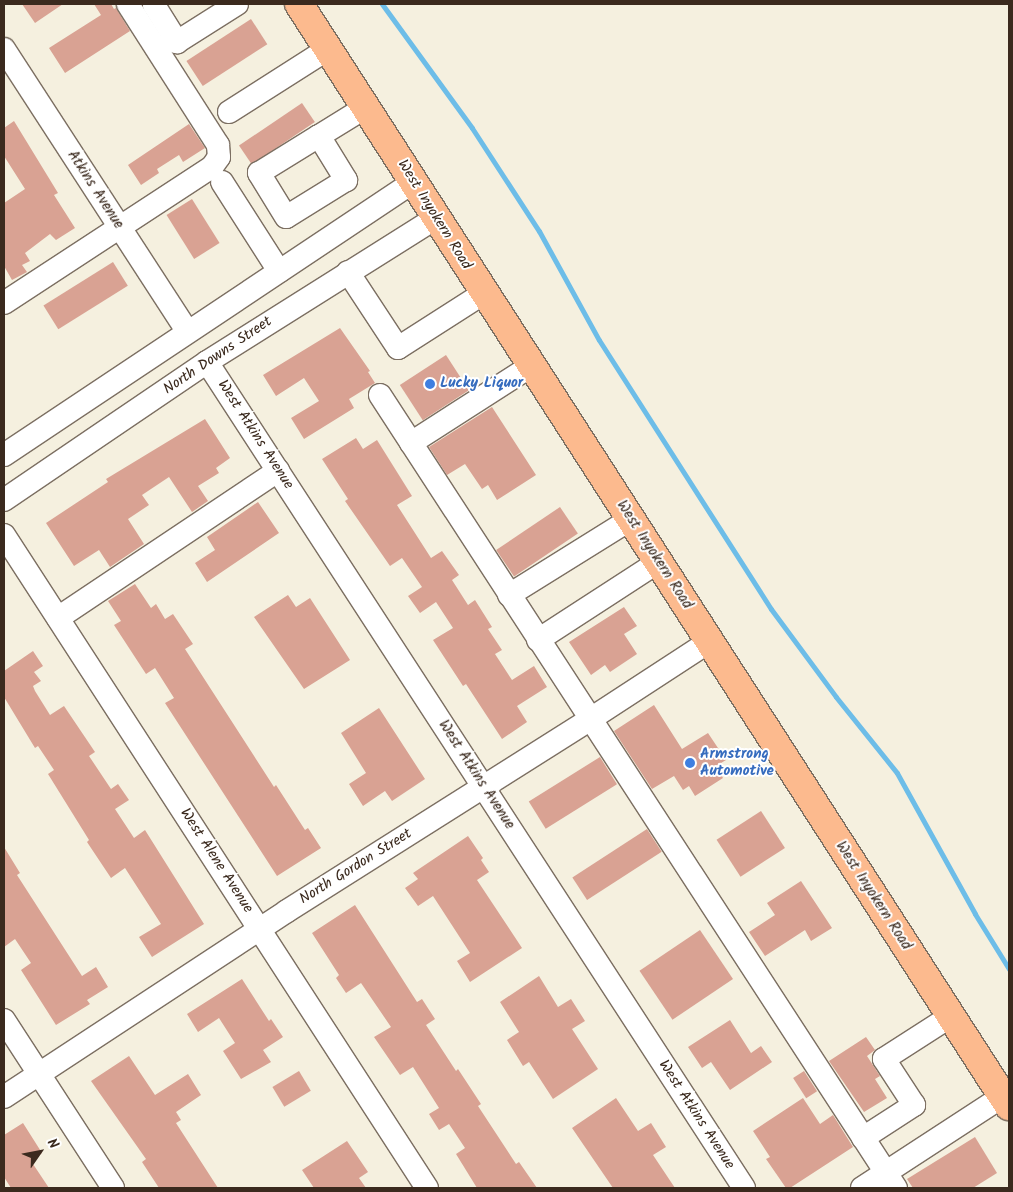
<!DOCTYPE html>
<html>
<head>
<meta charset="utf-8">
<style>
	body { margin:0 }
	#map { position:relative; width:1013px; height:1192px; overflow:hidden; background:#f5f0df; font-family:Kalam,sans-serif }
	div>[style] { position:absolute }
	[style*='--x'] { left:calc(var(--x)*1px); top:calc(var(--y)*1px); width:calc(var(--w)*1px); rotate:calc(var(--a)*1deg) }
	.stream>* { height:5px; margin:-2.5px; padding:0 2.5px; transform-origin:2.5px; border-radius:2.5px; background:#6dbde8 }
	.building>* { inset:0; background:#d9a293; transform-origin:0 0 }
	.roads { filter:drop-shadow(1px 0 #7c6f62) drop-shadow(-1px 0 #7c6f62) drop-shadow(0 1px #7c6f62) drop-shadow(0 -1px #7c6f62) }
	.minor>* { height:22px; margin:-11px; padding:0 11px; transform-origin:11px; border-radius:11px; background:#fff }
	.major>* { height:28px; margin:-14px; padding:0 14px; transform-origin:14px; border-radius:14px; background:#fcba8e }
	.dots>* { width:14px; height:14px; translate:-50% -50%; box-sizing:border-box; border:2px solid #fff; border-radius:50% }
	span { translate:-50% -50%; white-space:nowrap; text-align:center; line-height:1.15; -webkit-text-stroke:4px #fff; paint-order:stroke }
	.street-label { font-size:15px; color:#3b2a1e }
	.shop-label { font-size:15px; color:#366cbe; font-weight:700 }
	.left { translate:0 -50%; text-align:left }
	.frame { position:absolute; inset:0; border:5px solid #3b2a1e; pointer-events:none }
	.north { position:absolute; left:15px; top:1127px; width:50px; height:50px; -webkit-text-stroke:4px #fff; paint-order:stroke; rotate:57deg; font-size:14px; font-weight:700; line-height:20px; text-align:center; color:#3b2a1e }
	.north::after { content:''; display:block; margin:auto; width:18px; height:22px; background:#3b2a1e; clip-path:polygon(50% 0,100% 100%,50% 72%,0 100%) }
</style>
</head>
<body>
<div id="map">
	<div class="stream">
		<div style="--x:382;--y:4;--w:153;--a:54"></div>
		<div style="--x:472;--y:128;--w:123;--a:57"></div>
		<div style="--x:539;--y:231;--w:124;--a:61.2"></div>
		<div style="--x:599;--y:340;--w:319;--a:57.4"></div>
		<div style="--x:771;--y:609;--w:109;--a:53.5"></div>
		<div style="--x:836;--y:697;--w:97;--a:51.2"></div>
		<div style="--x:897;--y:773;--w:161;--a:61"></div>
		<div style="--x:975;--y:914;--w:65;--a:58.3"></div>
	</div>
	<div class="building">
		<div style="clip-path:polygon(22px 4px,63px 4px,35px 23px)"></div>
		<div style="clip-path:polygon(94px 4px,111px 4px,114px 9px,116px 8px,130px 31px,65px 73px,49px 48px,101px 15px)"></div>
		<div style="left:251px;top:19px;width:30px;height:77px;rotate:57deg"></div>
		<div style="left:302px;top:103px;width:23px;height:76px;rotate:56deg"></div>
		<div style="clip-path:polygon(14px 121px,58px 193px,54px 195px,75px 228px,56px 240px,50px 234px,25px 253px,30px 261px,22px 265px,27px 272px,12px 280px,4px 266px,4px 203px,25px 189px,4px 156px,4px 128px)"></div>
		<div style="clip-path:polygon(189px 124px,205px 148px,183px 162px,179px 155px,157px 169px,159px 173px,141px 185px,128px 165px)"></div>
		<div style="left:192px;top:199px;width:52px;height:30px;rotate:58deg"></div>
		<div style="left:113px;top:262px;width:28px;height:82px;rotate:58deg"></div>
		<div style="clip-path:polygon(340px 328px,370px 371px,368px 372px,375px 383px,349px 399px,354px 408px,304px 439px,291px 418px,319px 401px,304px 378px,276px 396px,263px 375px)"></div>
		<div style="left:446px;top:355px;width:42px;height:55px;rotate:57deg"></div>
		<div style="clip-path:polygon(492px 407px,536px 475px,497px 500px,488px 485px,482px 489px,465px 464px,447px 475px,429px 447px)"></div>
		<div style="clip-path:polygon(205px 419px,230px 458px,216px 468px,219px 473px,198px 486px,208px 501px,192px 512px,169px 477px,142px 495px,149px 505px,128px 519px,144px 544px,110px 567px,99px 550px,74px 566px,46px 523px,108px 482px,106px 479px)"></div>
		<div style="clip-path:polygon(356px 438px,363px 449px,377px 440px,412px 496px,397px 505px,431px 558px,442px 551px,459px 575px,452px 580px,468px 605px,475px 600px,492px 627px,488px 629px,502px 650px,495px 654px,512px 680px,534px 666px,547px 687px,517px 706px,527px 722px,502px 739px,466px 684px,463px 686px,433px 640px,453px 628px,436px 602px,420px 613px,408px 596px,422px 587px,402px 558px,390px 566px,345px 501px,348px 499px,322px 459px)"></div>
		<div style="clip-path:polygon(258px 502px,279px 533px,207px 582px,195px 563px,215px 550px,207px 537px)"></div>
		<div style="left:560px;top:507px;width:32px;height:77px;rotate:56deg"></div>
		<div style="clip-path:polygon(135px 584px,151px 608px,156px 604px,165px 619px,173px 614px,193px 644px,185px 649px,274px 787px,276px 785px,305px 830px,308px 828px,321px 848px,277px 876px,165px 703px,174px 698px,155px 668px,146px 674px,114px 625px,121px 621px,108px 601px)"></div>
		<div style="clip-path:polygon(288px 595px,296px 607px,310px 598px,350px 660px,304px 689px,254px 617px)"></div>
		<div style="clip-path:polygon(624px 607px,637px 626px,624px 634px,637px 654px,610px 672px,605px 665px,591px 675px,569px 642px)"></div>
		<div style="clip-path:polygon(33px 651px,43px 666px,34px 672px,41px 681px,33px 686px,35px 691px,50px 715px,64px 706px,95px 752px,89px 756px,111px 789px,118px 784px,129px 800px,115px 809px,134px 838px,145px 830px,204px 924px,152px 957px,139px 937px,161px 924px,125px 868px,111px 878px,87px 842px,89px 840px,48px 774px,54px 770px,38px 746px,35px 748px,4px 697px,4px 671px)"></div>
		<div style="clip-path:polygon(654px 705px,682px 749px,708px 733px,726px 760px,716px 766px,723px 778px,695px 796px,689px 786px,683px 790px,674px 776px,652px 789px,614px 731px)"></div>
		<div style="clip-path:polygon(379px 708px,425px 779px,392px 801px,385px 791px,363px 806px,349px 784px,366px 773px,341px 733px)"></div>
		<div style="left:600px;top:757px;width:32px;height:84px;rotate:58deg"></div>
		<div style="left:761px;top:811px;width:44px;height:53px;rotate:57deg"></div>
		<div style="left:647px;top:829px;width:27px;height:89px;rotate:57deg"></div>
		<div style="clip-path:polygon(468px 836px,483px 858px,481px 860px,489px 872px,477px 880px,522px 948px,470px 982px,457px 961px,470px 953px,433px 896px,418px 906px,405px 888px,418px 879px,413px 873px)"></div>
		<div style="clip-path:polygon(4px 847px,20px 873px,17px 875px,82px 976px,96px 967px,108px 987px,87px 1000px,90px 1004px,56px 1025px,21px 970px,31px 963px,15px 939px,4px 947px)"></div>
		<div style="clip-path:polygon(801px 881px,832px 928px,811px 941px,805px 930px,765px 956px,749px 932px,775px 915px,767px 903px)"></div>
		<div style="clip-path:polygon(355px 905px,417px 1002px,422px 999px,435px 1019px,426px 1025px,456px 1071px,458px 1069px,481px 1104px,478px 1106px,516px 1164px,519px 1162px,537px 1188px,477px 1188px,456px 1154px,465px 1148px,449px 1124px,439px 1130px,429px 1114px,439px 1108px,413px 1067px,400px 1075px,374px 1037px,391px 1027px,361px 983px,346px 993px,336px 978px,339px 975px,312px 933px)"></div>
		<div style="left:700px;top:930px;width:59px;height:73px;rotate:56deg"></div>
		<div style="clip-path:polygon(539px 976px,558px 1007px,571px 999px,585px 1021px,572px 1029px,598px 1069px,553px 1099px,529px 1062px,523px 1066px,507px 1040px,519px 1032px,500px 1002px)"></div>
		<div style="clip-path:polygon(242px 979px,269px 1021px,271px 1019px,283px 1037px,263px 1050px,271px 1062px,241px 1079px,223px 1051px,235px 1043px,219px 1018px,198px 1032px,187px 1014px)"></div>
		<div style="clip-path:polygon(730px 1020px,751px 1053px,761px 1046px,772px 1062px,730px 1090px,711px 1062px,702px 1068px,688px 1047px)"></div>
		<div style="clip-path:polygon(866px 1037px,875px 1050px,867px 1056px,880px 1076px,875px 1079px,887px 1098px,864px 1112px,829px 1061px)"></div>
		<div style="clip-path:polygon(129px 1056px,155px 1095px,188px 1074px,201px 1095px,176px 1112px,181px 1120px,176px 1123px,218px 1188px,159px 1188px,142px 1162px,146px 1159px,91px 1081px)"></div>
		<div style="left:299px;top:1071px;width:23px;height:31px;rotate:59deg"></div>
		<div style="left:804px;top:1071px;width:24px;height:13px;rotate:57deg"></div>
		<div style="clip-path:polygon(616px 1098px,638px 1131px,651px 1123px,666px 1147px,653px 1155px,675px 1188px,613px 1188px,572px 1128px)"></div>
		<div style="clip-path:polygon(803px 1098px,820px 1124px,833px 1115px,853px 1147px,790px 1188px,786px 1188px,766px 1159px,770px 1157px,753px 1131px)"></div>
		<div style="clip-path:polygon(23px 1123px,42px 1153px,31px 1161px,49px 1188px,11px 1188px,4px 1177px,4px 1135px)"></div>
		<div style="clip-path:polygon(975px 1137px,997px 1173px,973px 1188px,913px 1188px,907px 1179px)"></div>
		<div style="clip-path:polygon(347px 1141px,368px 1172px,359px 1178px,366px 1188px,314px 1188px,302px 1170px)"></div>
	</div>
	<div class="roads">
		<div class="minor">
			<div style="--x:156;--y:4;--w:2;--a:153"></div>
			<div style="--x:154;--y:5;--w:44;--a:58.1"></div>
			<div style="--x:177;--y:42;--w:71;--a:-32.3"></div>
			<div style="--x:4;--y:49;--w:336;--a:57"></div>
			<div style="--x:229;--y:112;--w:117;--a:-32.5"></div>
			<div style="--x:319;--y:136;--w:52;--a:58.5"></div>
			<div style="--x:346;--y:180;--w:70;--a:148.3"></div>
			<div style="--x:286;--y:217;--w:52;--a:-121.5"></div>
			<div style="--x:259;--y:173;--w:70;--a:-31.7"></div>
			<div style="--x:319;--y:136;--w:55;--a:-31.7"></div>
			<div style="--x:222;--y:182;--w:106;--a:57.4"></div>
			<div style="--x:348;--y:272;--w:91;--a:56.7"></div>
			<div style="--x:398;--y:348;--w:102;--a:-32.6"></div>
			<div style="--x:4;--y:303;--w:249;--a:-33.2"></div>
			<div style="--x:212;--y:167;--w:12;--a:-55"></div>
			<div style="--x:219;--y:157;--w:12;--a:-95"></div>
			<div style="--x:218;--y:145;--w:167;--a:-122.6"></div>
			<div style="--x:207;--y:362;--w:985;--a:56.97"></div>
			<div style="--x:380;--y:395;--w:946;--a:56.95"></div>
			<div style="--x:411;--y:443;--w:143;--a:-32.7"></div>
			<div style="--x:4;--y:455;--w:493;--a:-33.7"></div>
			<div style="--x:4;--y:500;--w:245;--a:-34.2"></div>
			<div style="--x:207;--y:362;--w:271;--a:-32.2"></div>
			<div style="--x:4;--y:535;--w:778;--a:57.07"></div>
			<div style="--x:509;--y:595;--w:144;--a:-31.9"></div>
			<div style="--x:58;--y:618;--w:265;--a:-33.8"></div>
			<div style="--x:538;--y:640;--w:143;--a:-33"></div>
			<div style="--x:4;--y:1020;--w:200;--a:57"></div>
			<div style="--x:4;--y:1097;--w:339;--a:-33.3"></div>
			<div style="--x:287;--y:911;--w:357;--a:-32.3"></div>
			<div style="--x:589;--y:720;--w:145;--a:-33.1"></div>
			<div style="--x:863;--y:1138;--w:61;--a:-32.9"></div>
			<div style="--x:914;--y:1105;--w:55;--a:-123.1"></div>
			<div style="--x:884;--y:1059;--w:80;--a:-32.7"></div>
			<div style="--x:862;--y:1188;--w:168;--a:-33.1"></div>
		</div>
		<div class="major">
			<div style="--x:299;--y:4;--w:1311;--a:57.21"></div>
		</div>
	</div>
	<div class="dots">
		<div style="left:430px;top:384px;background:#3f7fe0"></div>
		<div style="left:690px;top:763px;background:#3f7fe0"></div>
	</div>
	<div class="street-label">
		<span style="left:95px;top:190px;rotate:57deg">Atkins Avenue</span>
		<span style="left:434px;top:215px;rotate:58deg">West Inyokern Road</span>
		<span style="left:218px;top:356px;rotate:-34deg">North Downs Street</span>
		<span style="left:255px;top:435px;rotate:57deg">West Atkins Avenue</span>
		<span style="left:654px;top:555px;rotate:57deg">West Inyokern Road</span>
		<span style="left:476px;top:775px;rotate:57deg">West Atkins Avenue</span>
		<span style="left:216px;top:861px;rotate:57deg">West Alene Avenue</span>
		<span style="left:356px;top:867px;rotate:-32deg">North Gordon Street</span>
		<span style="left:873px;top:896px;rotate:57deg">West Inyokern Road</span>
		<span style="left:696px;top:1115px;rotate:57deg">West Atkins Avenue</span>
	</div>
	<div class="shop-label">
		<span class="left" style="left:440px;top:384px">Lucky Liquor</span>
		<span class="left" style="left:700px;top:763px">Armstrong<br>Automotive</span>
	</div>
	<div class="frame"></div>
	<div class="north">N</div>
</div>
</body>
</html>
